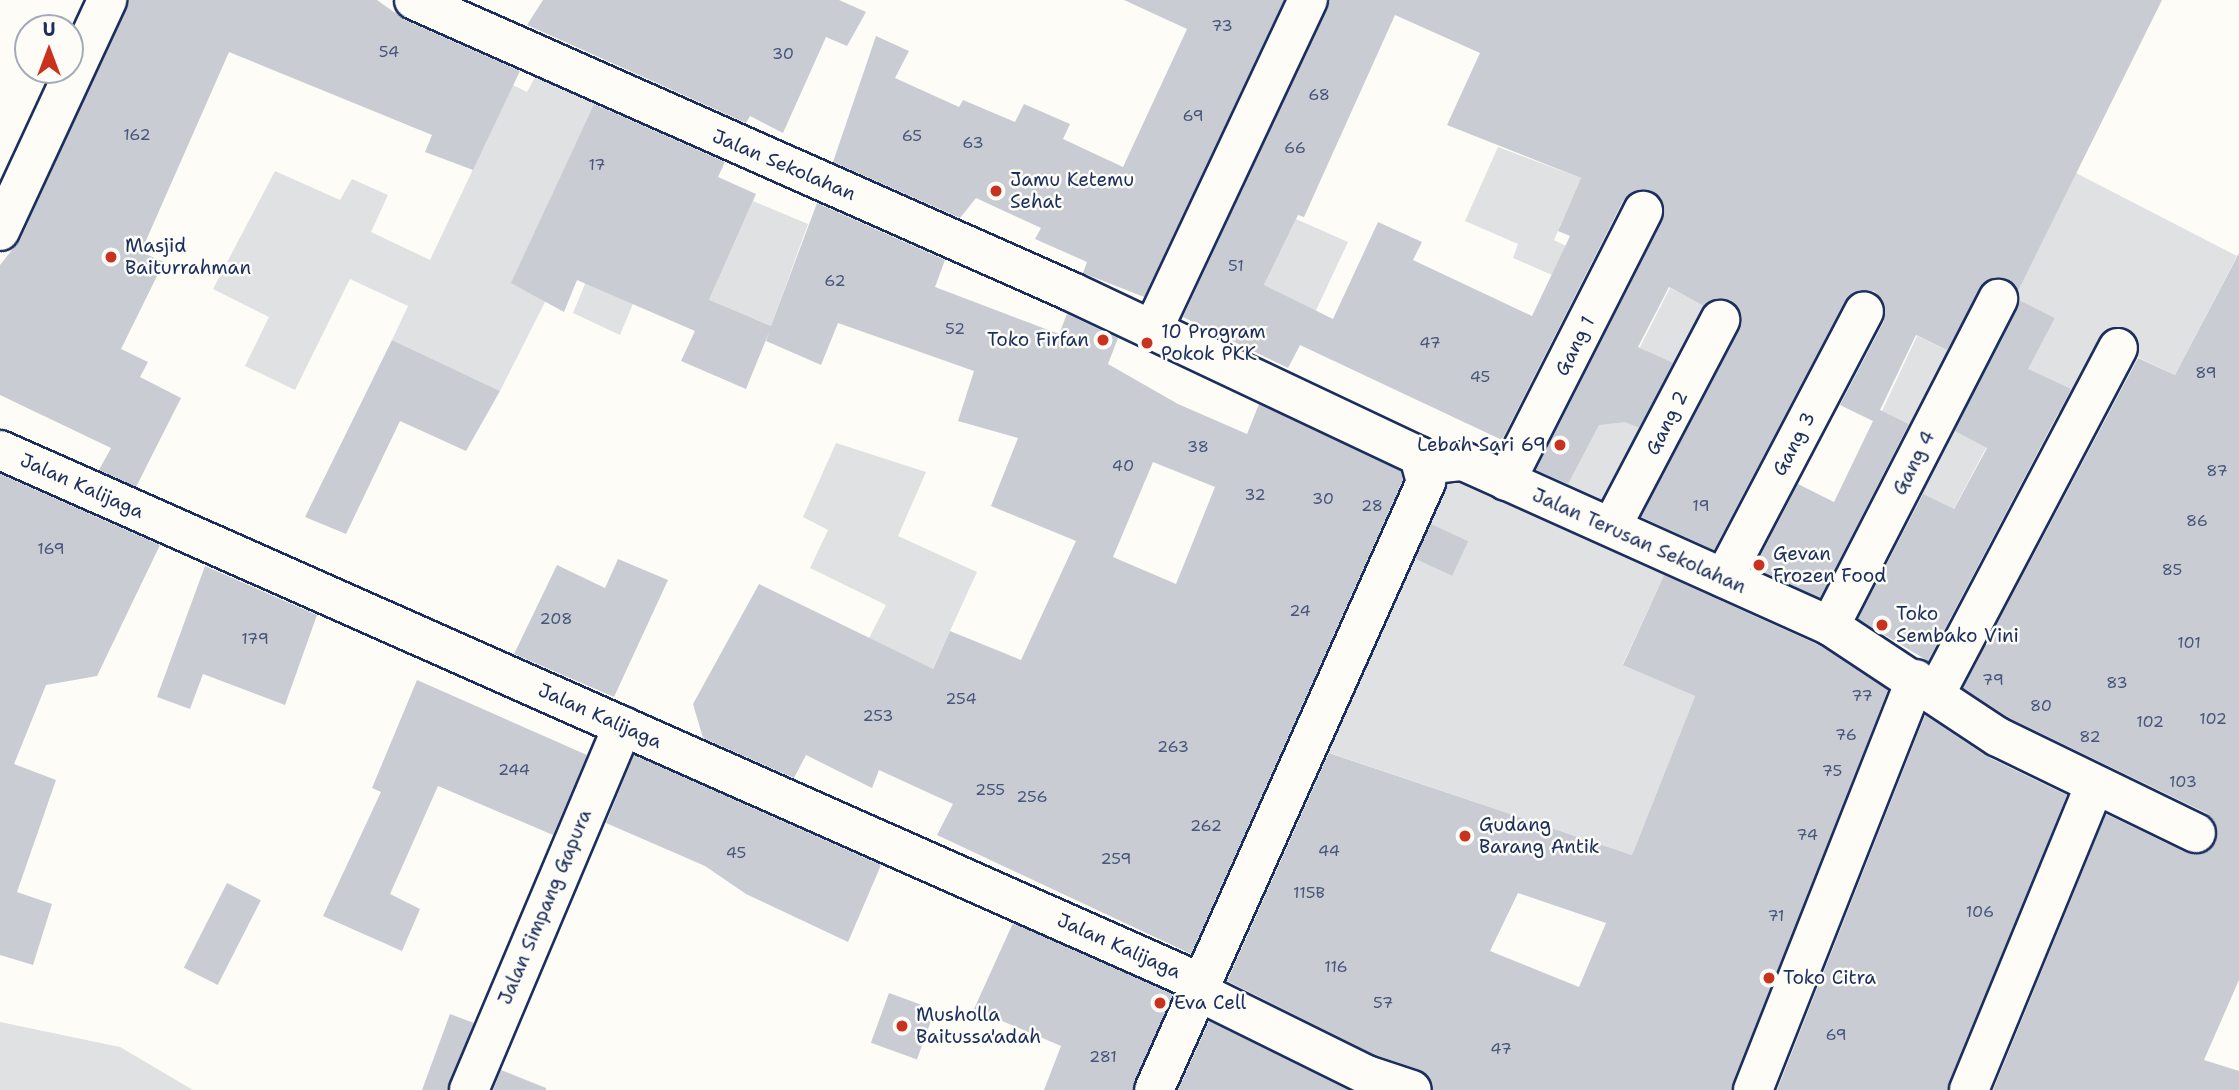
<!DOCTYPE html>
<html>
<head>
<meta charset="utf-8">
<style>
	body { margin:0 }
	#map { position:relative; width:2239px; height:1090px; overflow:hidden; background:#fdfcf7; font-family:"Shantell Sans",sans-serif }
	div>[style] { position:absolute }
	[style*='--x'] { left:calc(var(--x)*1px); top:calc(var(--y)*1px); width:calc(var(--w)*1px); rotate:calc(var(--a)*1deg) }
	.green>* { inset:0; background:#e0e1e3; transform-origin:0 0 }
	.building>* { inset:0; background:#c9ccd3; transform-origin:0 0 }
	.roads { filter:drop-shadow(2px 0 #1b2f5e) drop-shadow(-2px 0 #1b2f5e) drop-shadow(0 2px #1b2f5e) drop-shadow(0 -2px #1b2f5e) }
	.street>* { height:38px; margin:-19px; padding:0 19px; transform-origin:19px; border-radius:19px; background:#fdfcf7 }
	.dots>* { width:19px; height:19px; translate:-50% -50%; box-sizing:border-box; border:4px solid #fdfcf7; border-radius:50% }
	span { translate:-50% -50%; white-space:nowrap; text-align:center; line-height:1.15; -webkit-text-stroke:5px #fdfcf7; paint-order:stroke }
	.number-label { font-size:16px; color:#46567b }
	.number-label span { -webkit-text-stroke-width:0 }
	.street-label { font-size:19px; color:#1b2f5e }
	.poi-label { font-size:19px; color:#1b2f5e }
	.left { translate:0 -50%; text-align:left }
	.right { translate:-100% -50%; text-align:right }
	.north { position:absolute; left:14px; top:14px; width:70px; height:70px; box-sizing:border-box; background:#fdfcf7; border:2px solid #a3aaba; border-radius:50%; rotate:0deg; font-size:19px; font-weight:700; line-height:28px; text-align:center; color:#1b2f5e }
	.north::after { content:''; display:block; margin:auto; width:24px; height:32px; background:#c8321e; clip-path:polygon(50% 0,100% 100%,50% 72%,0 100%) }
</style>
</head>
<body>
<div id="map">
	<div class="green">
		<div style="clip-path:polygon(536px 75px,596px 100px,546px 208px,545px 302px,500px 391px,392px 340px,408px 306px,350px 279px,295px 390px,245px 366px,269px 317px,213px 289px,275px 171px,340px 200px,352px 179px,388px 195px,371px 232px,430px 260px,513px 85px,527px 92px)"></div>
		<div style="clip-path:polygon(1498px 147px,1581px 178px,1554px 240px,1566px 246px,1552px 275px,1513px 258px,1518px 244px,1465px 221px)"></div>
		<div style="clip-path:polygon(2076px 173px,2237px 256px,2175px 375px,2110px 344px,2071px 419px,2016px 391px,2055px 318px,2014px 298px)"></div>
		<div style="clip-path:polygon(753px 201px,808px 224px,771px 326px,755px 319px,738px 356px,693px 336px)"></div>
		<div style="clip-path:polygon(1296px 219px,1348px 242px,1297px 351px,1236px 343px)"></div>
		<div style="clip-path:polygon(609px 226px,650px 263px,620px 335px,573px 313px)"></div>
		<div style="left:1670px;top:288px;width:51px;height:67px;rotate:27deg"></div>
		<div style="left:1917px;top:336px;width:45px;height:83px;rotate:25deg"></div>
		<div style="clip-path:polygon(1969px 385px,1982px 392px,1987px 446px,1953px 510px,1909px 488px)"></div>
		<div style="clip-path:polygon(1605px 412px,1651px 434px,1611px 507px,1563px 493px)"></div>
		<div style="clip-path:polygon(836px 443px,926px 472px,898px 536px,977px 572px,927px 681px,869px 638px,886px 605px,810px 568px,828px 530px,803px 517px)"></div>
		<div style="clip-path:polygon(1449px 472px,1668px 566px,1623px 664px,1695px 696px,1632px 855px,1327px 752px)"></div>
		<div style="clip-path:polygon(0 1022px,120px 1047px,193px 1090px,0 1090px)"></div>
	</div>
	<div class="building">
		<div style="clip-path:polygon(129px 0,377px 0,405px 20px,520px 71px,473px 170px,425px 152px,432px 135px,229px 52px,141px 252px,164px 262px,121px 349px,148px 362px,140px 377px,181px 398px,136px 487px,99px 470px,111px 448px,0 395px,0 265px,20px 240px)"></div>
		<div style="clip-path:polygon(543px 0,839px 0,866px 12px,847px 46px,826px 37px,783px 133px,750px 116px,746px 123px,527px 25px)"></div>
		<div style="clip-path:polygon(1124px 0,1284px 0,1144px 297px,1083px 273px,1087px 262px,1035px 239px,1041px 228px,976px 198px,960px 218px,833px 162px,876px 36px,909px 51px,895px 78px,959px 107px,963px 100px,1015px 122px,1024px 104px,1070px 124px,1063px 139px,1123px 167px,1187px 29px)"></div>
		<div style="clip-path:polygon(evenodd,1330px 0,2162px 0,2018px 291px,2007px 279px,1986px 281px,1947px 350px,1916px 335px,1880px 410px,1909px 424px,1820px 598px,1754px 568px,1798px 484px,1834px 502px,1873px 421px,1840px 405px,1884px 321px,1883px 300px,1874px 291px,1853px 292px,1845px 301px,1714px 550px,1641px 517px,1739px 330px,1739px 309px,1730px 300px,1704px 306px,1669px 287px,1638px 347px,1673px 363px,1639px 428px,1625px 422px,1599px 425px,1568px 484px,1536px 470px,1662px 221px,1662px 200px,1652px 191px,1632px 192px,1623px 201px,1502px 440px,1300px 345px,1288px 368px,1183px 317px,1330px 0,1395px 15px,1480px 53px,1447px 125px,1581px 178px,1558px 231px,1570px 236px,1532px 316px,1413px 260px,1422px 242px,1378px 222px,1333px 319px,1264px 285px,1298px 215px,1304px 217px,1395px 15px)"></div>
		<div style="clip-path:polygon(evenodd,594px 104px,725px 162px,718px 177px,756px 194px,709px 300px,771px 326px,817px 203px,945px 260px,935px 287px,1059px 334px,1067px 314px,1118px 338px,1108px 364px,1178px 404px,1247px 434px,1259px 404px,1401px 471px,1403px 480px,1191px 954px,937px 835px,953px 804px,879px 770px,872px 788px,806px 755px,794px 778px,703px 738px,693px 704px,759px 584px,933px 669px,950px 631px,1021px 660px,1076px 541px,991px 506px,1018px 438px,958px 421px,974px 371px,838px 323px,821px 365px,766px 341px,770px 330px,746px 389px,681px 361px,695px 331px,577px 280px,564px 312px,511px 283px,594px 104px,1153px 462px,1215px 487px,1176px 584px,1113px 557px,1153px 462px)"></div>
		<div style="clip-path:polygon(2239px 253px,2239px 980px,2204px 1060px,2239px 1071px,2239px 1090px,1993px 1090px,2106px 814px,2187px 853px,2208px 851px,2216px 842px,2214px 821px,2206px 813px,2009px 718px,1963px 688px,2138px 358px,2175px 375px)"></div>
		<div style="clip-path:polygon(2019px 300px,2055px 318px,2028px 369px,2071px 389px,1928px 661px,1858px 619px,1923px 494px,1954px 509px,1987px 448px,1955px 431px)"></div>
		<div style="clip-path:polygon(392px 340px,500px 391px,466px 451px,400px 421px,346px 534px,305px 517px)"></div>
		<div style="clip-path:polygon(0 474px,160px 545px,97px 676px,46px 685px,14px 764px,56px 780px,17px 892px,52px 904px,33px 965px,0 955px)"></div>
		<div style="left:1431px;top:524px;width:41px;height:38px;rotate:25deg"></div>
		<div style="clip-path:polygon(618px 559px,668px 580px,614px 697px,514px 654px,557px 565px,605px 588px)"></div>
		<div style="clip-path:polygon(205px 566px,317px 615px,285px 705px,203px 674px,190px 709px,157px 697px)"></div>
		<div style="clip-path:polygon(evenodd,1664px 575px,1819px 645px,1888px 690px,1732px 1090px,1433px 1090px,1420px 1070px,1375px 1055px,1227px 981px,1329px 753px,1632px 855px,1695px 696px,1623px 665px,1664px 575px,1518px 893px,1606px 923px,1579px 987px,1490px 951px,1518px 893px)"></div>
		<div style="clip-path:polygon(417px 680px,587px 755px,553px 835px,438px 786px,390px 894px,420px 909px,402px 951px,323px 916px,381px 792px,372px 788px)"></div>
		<div style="clip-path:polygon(1925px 715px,1988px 757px,2067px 795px,1948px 1090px,1777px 1090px)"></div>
		<div style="clip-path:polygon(634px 755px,881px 865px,848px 942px,746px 894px,705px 866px,606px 823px)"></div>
		<div style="left:227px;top:883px;width:38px;height:95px;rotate:27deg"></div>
		<div style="clip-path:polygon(1013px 923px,1173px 994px,1133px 1090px,1044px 1090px,1061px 1046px,974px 1009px)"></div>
		<div style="left:889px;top:993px;width:49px;height:53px;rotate:20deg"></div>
		<div style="clip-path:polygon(450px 1014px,474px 1023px,448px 1090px,422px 1090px)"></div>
		<div style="clip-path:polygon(1209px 1021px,1348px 1090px,1178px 1090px)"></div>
		<div style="clip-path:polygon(501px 1070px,546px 1088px,546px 1090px,493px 1090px)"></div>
	</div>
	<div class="roads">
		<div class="street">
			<div style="--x:414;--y:0;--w:720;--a:23.93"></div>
			<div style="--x:1072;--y:292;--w:384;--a:25.3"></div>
			<div style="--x:1419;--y:456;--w:27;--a:75"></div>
			<div style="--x:1426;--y:482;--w:666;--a:114.1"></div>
			<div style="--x:0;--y:231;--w:255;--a:-65.1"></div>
			<div style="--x:1153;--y:329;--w:364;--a:-64.8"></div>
			<div style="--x:0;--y:450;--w:1314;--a:23.93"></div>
			<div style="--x:1424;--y:465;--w:39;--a:-6"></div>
			<div style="--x:1463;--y:461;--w:402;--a:24.2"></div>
			<div style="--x:1830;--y:626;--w:201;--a:33.5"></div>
			<div style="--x:1998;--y:737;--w:220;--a:25.9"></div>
			<div style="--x:1506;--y:481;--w:303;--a:-63.1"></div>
			<div style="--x:1612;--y:526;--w:233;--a:-62.3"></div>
			<div style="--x:1724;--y:578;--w:301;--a:-62.3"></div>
			<div style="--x:1830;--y:626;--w:368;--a:-62.8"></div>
			<div style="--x:1936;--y:693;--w:390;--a:-62.2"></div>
			<div style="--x:1197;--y:991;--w:190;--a:26.3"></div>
			<div style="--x:1367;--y:1075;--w:47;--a:18.4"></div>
			<div style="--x:469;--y:1090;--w:395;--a:-67.1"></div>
			<div style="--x:1753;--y:1090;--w:442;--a:-68.4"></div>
			<div style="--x:1969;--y:1090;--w:329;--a:-67.6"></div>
		</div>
	</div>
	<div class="dots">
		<div style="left:996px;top:191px;background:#c8321e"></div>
		<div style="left:111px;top:257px;background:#c8321e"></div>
		<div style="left:1103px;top:340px;background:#c8321e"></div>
		<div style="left:1147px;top:343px;background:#c8321e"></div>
		<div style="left:1560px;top:445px;background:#c8321e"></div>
		<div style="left:1759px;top:565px;background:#c8321e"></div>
		<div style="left:1882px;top:625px;background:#c8321e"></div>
		<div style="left:1465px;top:836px;background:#c8321e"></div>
		<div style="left:1769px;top:978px;background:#c8321e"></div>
		<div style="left:1160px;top:1003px;background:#c8321e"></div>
		<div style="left:902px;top:1026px;background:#c8321e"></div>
	</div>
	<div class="number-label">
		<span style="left:1222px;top:26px">73</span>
		<span style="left:389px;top:52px">54</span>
		<span style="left:783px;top:54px">30</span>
		<span style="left:1319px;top:95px">68</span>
		<span style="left:1193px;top:116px">69</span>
		<span style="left:137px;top:135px">162</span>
		<span style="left:912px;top:136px">65</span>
		<span style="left:973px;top:143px">63</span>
		<span style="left:1295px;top:148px">66</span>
		<span style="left:597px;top:165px">17</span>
		<span style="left:1236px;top:266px">51</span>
		<span style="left:835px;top:281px">62</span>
		<span style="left:955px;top:329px">52</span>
		<span style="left:1430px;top:343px">47</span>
		<span style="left:2206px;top:373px">89</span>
		<span style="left:1480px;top:377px">45</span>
		<span style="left:1198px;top:447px">38</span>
		<span style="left:1123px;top:466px">40</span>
		<span style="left:2217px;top:471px">87</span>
		<span style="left:1255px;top:495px">32</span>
		<span style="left:1323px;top:499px">30</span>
		<span style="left:1372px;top:506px">28</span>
		<span style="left:1701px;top:506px">19</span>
		<span style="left:2197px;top:521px">86</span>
		<span style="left:51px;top:549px">169</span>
		<span style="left:2172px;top:570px">85</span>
		<span style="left:1300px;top:611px">24</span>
		<span style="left:556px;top:619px">208</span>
		<span style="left:255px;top:639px">179</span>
		<span style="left:2189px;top:643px">101</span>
		<span style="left:1993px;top:680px">79</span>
		<span style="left:2117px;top:683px">83</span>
		<span style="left:1862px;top:696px">77</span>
		<span style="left:961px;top:699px">254</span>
		<span style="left:2041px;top:706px">80</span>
		<span style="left:878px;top:716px">253</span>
		<span style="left:2213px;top:719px">102</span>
		<span style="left:2150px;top:722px">102</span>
		<span style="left:1846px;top:735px">76</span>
		<span style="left:2090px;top:737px">82</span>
		<span style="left:1173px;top:747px">263</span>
		<span style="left:514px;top:770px">244</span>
		<span style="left:1832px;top:771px">75</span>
		<span style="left:2183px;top:782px">103</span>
		<span style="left:990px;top:790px">255</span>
		<span style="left:1032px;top:797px">256</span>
		<span style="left:1206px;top:826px">262</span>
		<span style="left:1807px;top:835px">74</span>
		<span style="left:1329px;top:851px">44</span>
		<span style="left:736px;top:853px">45</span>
		<span style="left:1116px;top:859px">259</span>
		<span style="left:1309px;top:893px">115B</span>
		<span style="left:1980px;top:912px">106</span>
		<span style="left:1776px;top:916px">71</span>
		<span style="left:1336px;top:967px">116</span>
		<span style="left:1383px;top:1003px">57</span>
		<span style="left:1836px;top:1035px">69</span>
		<span style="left:1501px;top:1049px">47</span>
		<span style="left:1103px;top:1057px">281</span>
	</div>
	<div class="street-label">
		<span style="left:784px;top:165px;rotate:23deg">Jalan Sekolahan</span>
		<span style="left:1575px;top:346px;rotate:-63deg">Gang 1</span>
		<span style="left:1667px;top:423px;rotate:-63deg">Gang 2</span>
		<span style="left:1794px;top:444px;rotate:-62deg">Gang 3</span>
		<span style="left:1914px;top:463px;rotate:-63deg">Gang 4</span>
		<span style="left:82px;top:486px;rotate:24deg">Jalan Kalijaga</span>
		<span style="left:1639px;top:541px;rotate:24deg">Jalan Terusan Sekolahan</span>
		<span style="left:600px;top:716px;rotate:24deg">Jalan Kalijaga</span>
		<span style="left:545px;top:907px;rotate:-67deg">Jalan Simpang Gapura</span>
		<span style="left:1119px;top:946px;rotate:24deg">Jalan Kalijaga</span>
	</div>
	<div class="poi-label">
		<span class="left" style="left:1010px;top:191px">Jamu Ketemu<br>Sehat</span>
		<span class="left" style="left:125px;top:257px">Masjid<br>Baiturrahman</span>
		<span class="left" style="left:1161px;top:343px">10 Program<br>Pokok PKK</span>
		<span class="right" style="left:1089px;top:340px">Toko Firfan</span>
		<span class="right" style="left:1546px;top:445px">Lebah Sari 69</span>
		<span class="left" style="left:1773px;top:565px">Gevan<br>Frozen Food</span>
		<span class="left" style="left:1896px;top:625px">Toko<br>Sembako Vini</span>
		<span class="left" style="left:1479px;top:836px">Gudang<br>Barang Antik</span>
		<span class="left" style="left:1783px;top:978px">Toko Citra</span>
		<span class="left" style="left:1174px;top:1003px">Eva Cell</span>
		<span class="left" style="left:916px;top:1026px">Musholla<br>Baitussa'adah</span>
	</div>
	<div class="north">U</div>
</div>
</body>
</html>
